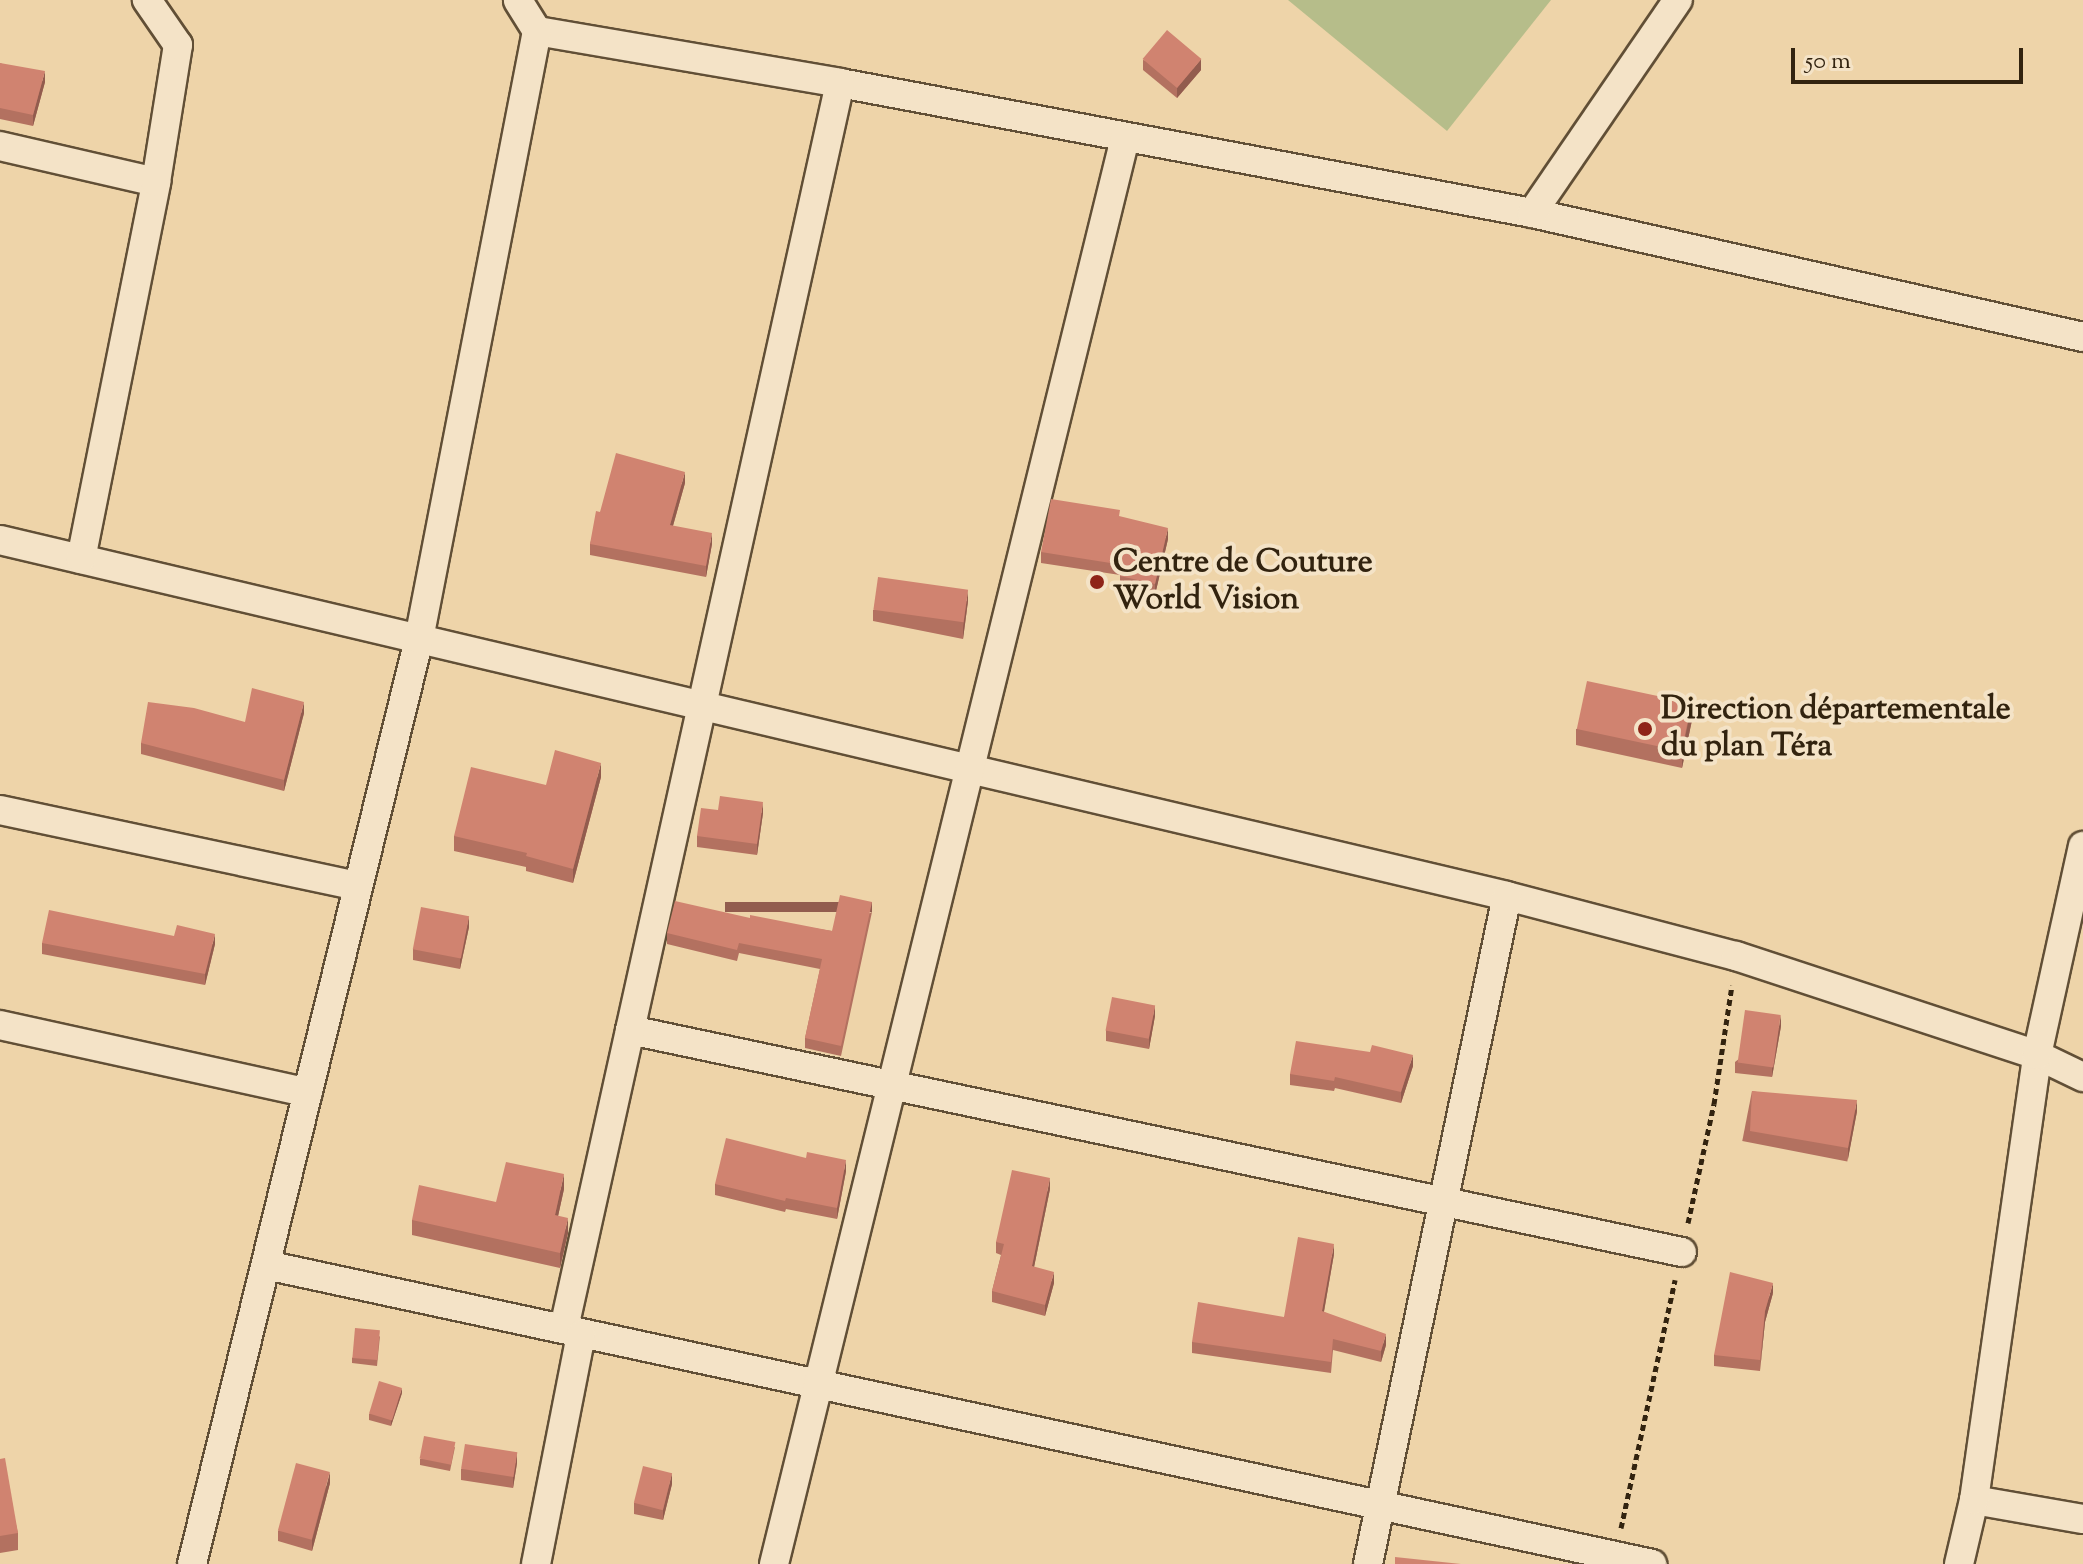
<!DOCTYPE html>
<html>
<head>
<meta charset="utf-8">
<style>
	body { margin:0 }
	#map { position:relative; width:2083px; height:1564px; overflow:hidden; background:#eed4a9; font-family:"Sorts Mill Goudy",serif }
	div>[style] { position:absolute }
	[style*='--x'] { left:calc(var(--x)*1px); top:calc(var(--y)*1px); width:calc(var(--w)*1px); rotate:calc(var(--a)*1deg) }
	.green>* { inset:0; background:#b6bd8a }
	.path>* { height:5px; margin-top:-2.5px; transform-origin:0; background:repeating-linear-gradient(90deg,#32230f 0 6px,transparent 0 10px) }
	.roads { filter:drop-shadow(2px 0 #614f36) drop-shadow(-2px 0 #614f36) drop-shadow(0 2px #614f36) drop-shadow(0 -2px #614f36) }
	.street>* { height:28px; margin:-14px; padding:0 14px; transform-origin:14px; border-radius:14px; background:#f4e3c7 }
	.wall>* { inset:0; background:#b37160; transform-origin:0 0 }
	.shaded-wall>* { inset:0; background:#925c4e; transform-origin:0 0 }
	.building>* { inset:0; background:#d08370; transform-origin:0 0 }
	.dots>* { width:22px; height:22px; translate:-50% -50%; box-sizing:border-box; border:4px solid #f4e3c7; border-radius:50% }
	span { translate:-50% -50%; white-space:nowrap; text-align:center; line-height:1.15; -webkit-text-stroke:8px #f4e3c7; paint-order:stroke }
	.poi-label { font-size:32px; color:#32230f; font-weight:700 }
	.left { translate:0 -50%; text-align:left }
	.scale { position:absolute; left:1791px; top:48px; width:232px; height:36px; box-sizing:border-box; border:4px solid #32230f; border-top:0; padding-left:10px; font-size:24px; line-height:28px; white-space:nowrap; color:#32230f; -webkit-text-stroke:6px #f4e3c7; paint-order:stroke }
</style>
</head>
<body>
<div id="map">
	<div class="green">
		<div style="clip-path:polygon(1288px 0,1551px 0,1447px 131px)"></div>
	</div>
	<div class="path">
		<div style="--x:1688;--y:1223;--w:122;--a:-77.7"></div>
		<div style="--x:1714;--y:1104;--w:120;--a:-81.4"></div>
		<div style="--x:1621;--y:1528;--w:254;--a:-77.7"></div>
	</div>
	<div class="roads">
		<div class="street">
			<div style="--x:537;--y:31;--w:307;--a:9.7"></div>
			<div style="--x:840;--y:83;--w:704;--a:10.64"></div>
			<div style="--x:1532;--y:213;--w:565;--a:12.68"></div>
			<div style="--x:0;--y:146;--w:160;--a:13"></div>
			<div style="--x:1532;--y:213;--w:258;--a:-55.6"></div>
			<div style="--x:0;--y:540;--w:1548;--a:13.29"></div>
			<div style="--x:1507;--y:896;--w:237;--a:14.7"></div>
			<div style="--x:1736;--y:956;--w:317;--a:18.2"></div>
			<div style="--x:2037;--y:1055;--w:51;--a:25.6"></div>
			<div style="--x:81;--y:559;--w:384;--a:-78.7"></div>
			<div style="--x:156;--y:182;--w:139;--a:-80.9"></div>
			<div style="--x:178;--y:45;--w:55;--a:-124.6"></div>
			<div style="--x:0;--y:810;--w:366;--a:12"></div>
			<div style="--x:0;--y:1025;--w:315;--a:12.4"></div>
			<div style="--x:630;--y:1030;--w:1075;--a:11.92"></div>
			<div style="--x:266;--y:1265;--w:1418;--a:12.17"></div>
			<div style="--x:564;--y:1328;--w:1275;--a:-77.5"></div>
			<div style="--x:1974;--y:1500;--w:111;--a:9.9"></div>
			<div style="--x:192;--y:1564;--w:952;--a:-76.21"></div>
			<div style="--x:419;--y:639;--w:619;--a:-79.02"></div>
			<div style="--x:537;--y:31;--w:36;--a:-122"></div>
			<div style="--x:536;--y:1564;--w:233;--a:-78.9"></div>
			<div style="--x:774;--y:1564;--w:1469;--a:-76.17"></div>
			<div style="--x:1368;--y:1564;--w:682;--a:-78.25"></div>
			<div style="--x:1959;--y:1564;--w:66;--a:-76.8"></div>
			<div style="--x:1974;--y:1500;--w:449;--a:-81.9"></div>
			<div style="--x:2037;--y:1055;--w:214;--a:-77.6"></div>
		</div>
	</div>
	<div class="wall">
		<div style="clip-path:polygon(1143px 60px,1201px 70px,1177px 98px,1143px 70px)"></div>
		<div style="clip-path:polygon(0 63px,45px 82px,33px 126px,0 119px)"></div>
		<div style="clip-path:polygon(685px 483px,673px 526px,712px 544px,706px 577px,590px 555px,590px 544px,600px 512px)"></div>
		<div style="clip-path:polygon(1120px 517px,1168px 539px,1155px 595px,1120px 587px,1120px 575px,1041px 563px,1041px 552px)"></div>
		<div style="clip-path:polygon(968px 601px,963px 639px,873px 621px,873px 610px)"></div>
		<div style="clip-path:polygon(304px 713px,284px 791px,141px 754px,141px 743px,245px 722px)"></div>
		<div style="clip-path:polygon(1692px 720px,1682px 768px,1576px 745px,1576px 729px)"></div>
		<div style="clip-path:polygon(601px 777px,573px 883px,526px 871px,526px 867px,454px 851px,454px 836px,546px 785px)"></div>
		<div style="clip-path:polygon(718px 810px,763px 813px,757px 855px,697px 847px,697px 836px)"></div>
		<div style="clip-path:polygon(872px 912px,841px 1056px,805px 1048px,805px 1038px,820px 969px,739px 953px,737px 961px,667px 944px,667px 933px,750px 918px,832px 931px)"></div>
		<div style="clip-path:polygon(469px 927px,460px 969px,413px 960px,413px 949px)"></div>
		<div style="clip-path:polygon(42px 943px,215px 944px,205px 985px,42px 954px)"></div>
		<div style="clip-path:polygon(1155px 1016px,1149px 1049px,1106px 1041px,1106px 1030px)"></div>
		<div style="clip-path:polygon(1781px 1026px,1772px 1077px,1735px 1073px,1735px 1062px)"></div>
		<div style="clip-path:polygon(1370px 1052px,1413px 1066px,1401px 1103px,1335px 1088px,1334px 1091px,1290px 1085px,1290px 1074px)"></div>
		<div style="left:1752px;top:1091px;width:107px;height:51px;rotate:11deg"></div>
		<div style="clip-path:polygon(806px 1158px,846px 1171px,837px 1219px,786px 1209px,785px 1212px,715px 1195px,715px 1184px)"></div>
		<div style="clip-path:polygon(564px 1189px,558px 1216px,568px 1233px,560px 1268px,412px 1235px,412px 1220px)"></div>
		<div style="clip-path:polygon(1050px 1189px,1034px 1267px,1054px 1283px,1045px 1316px,992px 1302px,992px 1291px,1001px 1255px,996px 1253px,996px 1242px)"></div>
		<div style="clip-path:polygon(1334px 1254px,1324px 1312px,1386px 1345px,1381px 1362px,1333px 1350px,1331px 1373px,1192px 1353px,1192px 1342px,1284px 1317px)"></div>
		<div style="clip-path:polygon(1773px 1293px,1765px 1322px,1760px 1371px,1714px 1366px,1714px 1355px)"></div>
		<div style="clip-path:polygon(380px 1336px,377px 1366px,352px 1363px,352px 1358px)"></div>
		<div style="clip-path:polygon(402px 1393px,391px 1426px,369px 1420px,369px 1414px)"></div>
		<div style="clip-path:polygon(455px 1447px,450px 1471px,420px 1465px,420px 1459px)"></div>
		<div style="clip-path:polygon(0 1459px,18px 1533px,18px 1550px,0 1553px)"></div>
		<div style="clip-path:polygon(517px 1463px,513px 1488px,461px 1480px,461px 1469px)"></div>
		<div style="clip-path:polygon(330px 1483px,312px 1551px,278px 1541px,278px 1531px)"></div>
		<div style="clip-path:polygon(672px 1484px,663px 1520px,634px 1514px,634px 1503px)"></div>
	</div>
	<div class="shaded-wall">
		<div style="clip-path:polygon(1201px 59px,1201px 70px,1177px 98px,1177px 88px)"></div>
		<div style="clip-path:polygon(45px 71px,45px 82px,33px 126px,33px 115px)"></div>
		<div style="clip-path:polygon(685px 472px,685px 483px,670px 536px,670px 525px)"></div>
		<div style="clip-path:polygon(1168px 528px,1168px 539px,1155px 595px,1155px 584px)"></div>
		<div style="clip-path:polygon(712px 533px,712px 544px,706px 577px,706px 566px)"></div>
		<div style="clip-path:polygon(968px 590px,968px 601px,963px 639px,963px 628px)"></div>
		<div style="clip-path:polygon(304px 702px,304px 713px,284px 791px,284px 780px)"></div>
		<div style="clip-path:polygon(1692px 704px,1692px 720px,1682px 768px,1682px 752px)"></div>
		<div style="clip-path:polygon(601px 763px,601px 777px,573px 883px,573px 869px)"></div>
		<div style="clip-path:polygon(763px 802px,763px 813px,757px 855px,757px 844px)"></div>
		<div style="left:872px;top:902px;width:10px;height:147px;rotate:90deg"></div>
		<div style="clip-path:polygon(469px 916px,469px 927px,460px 969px,460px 958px)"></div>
		<div style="clip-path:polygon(215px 934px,215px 944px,205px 985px,205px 974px)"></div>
		<div style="clip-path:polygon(1155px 1005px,1155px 1016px,1149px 1049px,1149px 1038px)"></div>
		<div style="clip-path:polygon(1781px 1015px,1781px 1026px,1772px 1077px,1772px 1066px)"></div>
		<div style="clip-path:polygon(1413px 1055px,1413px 1066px,1401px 1103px,1401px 1092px)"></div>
		<div style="clip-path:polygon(1857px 1100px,1857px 1111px,1848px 1159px,1848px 1148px)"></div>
		<div style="clip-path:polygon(846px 1160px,846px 1171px,837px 1219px,837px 1208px)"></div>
		<div style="clip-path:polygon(564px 1174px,564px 1189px,555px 1230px,555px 1215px)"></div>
		<div style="clip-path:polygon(1050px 1178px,1050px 1189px,1032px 1277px,1032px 1266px)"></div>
		<div style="clip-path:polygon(568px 1218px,568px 1233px,560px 1268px,560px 1253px)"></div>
		<div style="clip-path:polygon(1334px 1244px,1334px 1254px,1322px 1322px,1322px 1311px)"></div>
		<div style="clip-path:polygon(1054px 1272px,1054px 1283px,1045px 1316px,1045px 1305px)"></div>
		<div style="clip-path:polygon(1773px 1283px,1773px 1293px,1765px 1322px,1760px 1371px,1765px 1311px)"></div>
		<div style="clip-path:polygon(1386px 1334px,1386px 1345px,1381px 1362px,1381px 1351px)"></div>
		<div style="clip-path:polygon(402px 1388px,402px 1393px,391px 1426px,391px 1421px)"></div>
		<div style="clip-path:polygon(517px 1452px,517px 1463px,513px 1488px,513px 1477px)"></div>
		<div style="clip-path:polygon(330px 1472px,330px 1483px,312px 1551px,312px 1540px)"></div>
		<div style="clip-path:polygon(672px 1473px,672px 1484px,663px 1520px,663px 1509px)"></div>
	</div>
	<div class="building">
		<div style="left:1167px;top:30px;width:45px;height:38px;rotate:40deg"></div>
		<div style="clip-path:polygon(0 63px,45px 71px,33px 115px,0 108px)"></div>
		<div style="clip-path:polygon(616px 453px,685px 472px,670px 525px,712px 533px,706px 566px,590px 544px,596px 511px,600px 512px)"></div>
		<div style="clip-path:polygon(1051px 499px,1120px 510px,1119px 516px,1168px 528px,1155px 584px,1120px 576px,1123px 565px,1041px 552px)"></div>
		<div style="left:878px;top:577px;width:91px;height:33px;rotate:8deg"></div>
		<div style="left:1587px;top:681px;width:107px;height:49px;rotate:12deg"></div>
		<div style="clip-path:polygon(252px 688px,304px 702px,284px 780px,141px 743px,148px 702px,194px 708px,245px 722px)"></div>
		<div style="clip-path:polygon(555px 750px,601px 763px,573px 869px,526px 856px,527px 853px,454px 836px,471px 767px,546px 785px)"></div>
		<div style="clip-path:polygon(720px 796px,763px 802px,757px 844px,697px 836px,701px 808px,718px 810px)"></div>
		<div style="clip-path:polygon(840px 895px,872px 902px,841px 1046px,805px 1038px,822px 959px,739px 943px,737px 950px,667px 933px,675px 901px,750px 918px,750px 915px,832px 931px)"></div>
		<div style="left:421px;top:907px;width:49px;height:43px;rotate:11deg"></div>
		<div style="clip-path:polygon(49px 910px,174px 936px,177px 925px,215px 934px,205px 974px,42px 943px)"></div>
		<div style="left:1112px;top:997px;width:44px;height:34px;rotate:11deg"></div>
		<div style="left:1745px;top:1010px;width:36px;height:53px;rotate:8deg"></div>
		<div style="clip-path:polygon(1296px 1041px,1370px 1052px,1372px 1045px,1413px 1055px,1401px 1092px,1335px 1077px,1334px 1081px,1290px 1074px)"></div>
		<div style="clip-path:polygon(1752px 1091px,1857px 1100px,1848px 1148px,1750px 1131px)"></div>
		<div style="clip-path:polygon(726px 1138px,806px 1158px,807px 1152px,846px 1160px,837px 1208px,786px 1198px,785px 1201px,715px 1184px)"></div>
		<div style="clip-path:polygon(506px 1162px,564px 1174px,555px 1215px,568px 1218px,560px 1253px,412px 1220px,419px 1185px,496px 1202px)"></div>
		<div style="clip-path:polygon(1012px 1170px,1050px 1178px,1032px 1266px,1054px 1272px,1045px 1305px,992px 1291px,1004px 1244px,996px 1242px)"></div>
		<div style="clip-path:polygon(1298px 1237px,1334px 1244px,1322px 1311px,1386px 1334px,1381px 1351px,1333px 1339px,1331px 1362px,1192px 1342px,1198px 1302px,1284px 1317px)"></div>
		<div style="clip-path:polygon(1730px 1272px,1773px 1283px,1765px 1311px,1760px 1360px,1714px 1355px)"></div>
		<div style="left:355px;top:1328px;width:25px;height:30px;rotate:5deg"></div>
		<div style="left:379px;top:1381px;width:24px;height:34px;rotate:17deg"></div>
		<div style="left:424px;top:1436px;width:32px;height:23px;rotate:11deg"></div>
		<div style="left:465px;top:1444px;width:53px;height:25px;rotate:9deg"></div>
		<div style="clip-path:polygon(5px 1458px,18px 1533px,0 1536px,0 1459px)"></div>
		<div style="left:296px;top:1463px;width:35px;height:70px;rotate:15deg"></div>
		<div style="left:643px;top:1466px;width:30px;height:38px;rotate:14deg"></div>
		<div style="clip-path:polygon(1395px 1557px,1461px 1564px,1395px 1564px)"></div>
	</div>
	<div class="dots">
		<div style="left:1097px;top:582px;background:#8f2418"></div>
		<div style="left:1645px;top:729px;background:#8f2418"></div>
	</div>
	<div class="poi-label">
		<span class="left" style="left:1113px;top:582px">Centre de Couture<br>World Vision</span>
		<span class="left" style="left:1661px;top:729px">Direction départementale<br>du plan Téra</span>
	</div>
	<div class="scale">50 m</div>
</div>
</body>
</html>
